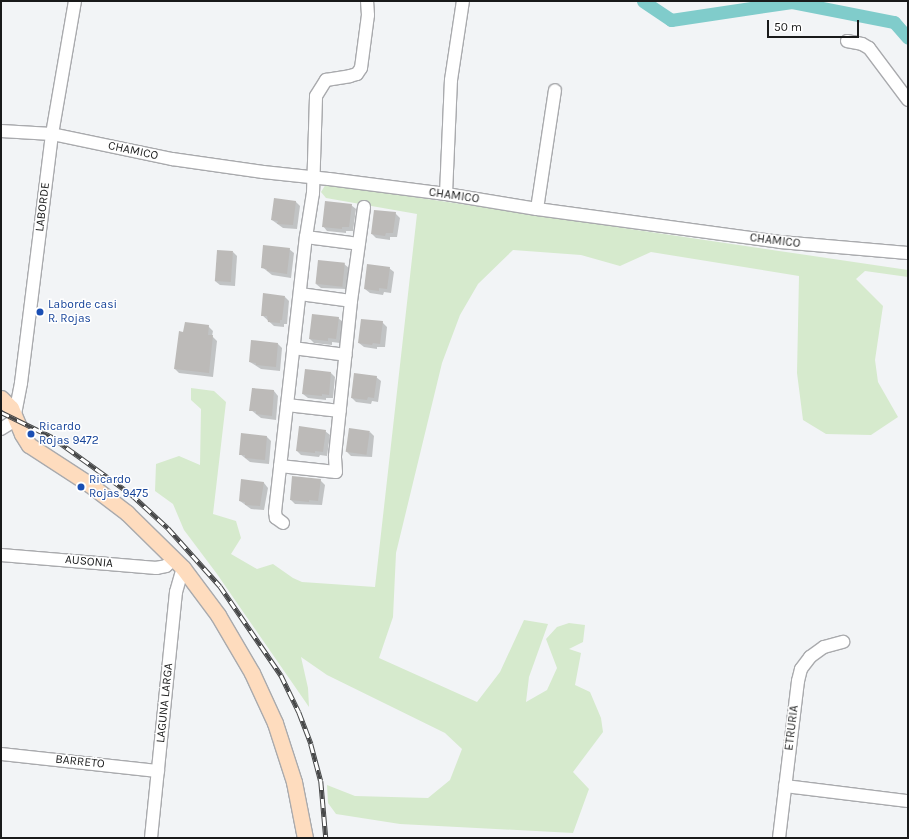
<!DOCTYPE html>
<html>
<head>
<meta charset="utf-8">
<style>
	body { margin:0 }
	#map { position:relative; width:909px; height:839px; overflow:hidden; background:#f2f4f6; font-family:Karla,sans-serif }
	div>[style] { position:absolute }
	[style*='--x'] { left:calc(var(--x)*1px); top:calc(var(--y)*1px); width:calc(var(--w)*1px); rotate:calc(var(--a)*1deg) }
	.green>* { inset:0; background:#d6eacd }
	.shadow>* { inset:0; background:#0003 }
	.canal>* { height:13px; margin:-6.5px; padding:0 6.5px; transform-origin:6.5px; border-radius:6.5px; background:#80cccb }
	.building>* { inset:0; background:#bcbab8; transform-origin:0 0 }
	.roads { filter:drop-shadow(1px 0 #a9aaad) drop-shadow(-1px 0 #a9aaad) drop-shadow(0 1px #a9aaad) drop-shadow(0 -1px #a9aaad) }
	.minor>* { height:12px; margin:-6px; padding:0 6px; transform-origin:6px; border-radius:6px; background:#fff }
	.major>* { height:15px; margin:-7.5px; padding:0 7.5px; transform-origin:7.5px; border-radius:7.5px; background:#fedcbe }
	.rail>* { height:4.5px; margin-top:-2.25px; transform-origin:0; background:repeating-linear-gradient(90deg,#fff 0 9px,#464748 0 18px); box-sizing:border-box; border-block:1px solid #464748 }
	.dots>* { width:11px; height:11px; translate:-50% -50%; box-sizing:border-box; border:2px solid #fff; border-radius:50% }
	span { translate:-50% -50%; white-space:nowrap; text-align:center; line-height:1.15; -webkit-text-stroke:3px #fff; paint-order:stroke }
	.street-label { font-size:12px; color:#191a1a }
	.transit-label { font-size:12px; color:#164399 }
	.left { translate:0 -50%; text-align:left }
	.frame { position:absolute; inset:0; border:2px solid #191a1a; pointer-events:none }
	.scale { position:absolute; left:767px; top:20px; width:92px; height:18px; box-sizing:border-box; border:2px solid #191a1a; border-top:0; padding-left:5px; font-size:12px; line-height:14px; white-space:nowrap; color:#191a1a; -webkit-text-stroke:3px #fff; paint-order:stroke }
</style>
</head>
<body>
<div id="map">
	<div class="green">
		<div style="clip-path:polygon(326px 184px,908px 270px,908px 277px,865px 271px,856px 279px,883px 306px,875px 360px,878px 382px,898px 417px,871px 435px,826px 434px,803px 420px,797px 373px,799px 276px,651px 252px,620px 266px,581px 255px,513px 250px,478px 284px,460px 315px,442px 363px,396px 553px,393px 617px,379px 658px,477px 702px,500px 672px,524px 620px,548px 624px,529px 677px,526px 702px,547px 690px,557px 668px,546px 639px,557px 627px,569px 623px,585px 625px,583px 642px,569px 649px,581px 653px,575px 685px,590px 692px,601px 718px,603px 732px,573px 772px,589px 789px,573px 833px,400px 824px,336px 814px,328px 803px,327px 785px,355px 796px,428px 798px,450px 780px,462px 749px,445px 733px,327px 675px,301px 657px,308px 688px,309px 707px,217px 574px,184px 530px,173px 504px,155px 491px,156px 464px,179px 456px,200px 465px,201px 409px,191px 400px,191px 388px,214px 391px,226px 402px,213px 514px,236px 521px,241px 538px,231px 554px,257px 569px,273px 564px,293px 578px,302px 582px,375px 587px,417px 214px,326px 198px,321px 192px)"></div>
	</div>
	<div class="shadow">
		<div style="clip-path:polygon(295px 201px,300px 206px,297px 229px,283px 228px,272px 220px)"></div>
		<div style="clip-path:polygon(351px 205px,356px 209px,353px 231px,346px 231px,346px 233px,327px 231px,323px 226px)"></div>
		<div style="clip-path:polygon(395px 213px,400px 218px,397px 237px,390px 237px,390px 240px,376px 238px,372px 234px)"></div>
		<div style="clip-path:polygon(289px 249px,294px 253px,291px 278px,272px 275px,262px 267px)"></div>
		<div style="clip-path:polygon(233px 252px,237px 256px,235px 286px,220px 285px,215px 281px)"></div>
		<div style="clip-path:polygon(344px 264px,349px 268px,346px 289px,321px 288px,316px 284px)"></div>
		<div style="clip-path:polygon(389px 268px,394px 272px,391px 293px,384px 292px,383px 295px,370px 293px,365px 289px)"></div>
		<div style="clip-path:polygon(285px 297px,289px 301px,287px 324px,284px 324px,284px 327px,274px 326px,262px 315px)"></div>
		<div style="clip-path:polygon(338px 318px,343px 322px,340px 343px,332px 342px,332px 345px,314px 343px,310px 339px)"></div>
		<div style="clip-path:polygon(382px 322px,387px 327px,385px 347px,377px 347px,377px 349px,364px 347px,359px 343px)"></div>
		<div style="clip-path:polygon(208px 326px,213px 331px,212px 336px,217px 341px,213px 377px,179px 373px,175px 369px,184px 333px)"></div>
		<div style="clip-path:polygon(278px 344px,282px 348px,280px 371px,261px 369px,250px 362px)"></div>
		<div style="clip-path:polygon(331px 373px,335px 377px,333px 398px,326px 398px,326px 400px,308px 398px,303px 394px)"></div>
		<div style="clip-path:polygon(376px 377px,381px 381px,378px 402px,372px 401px,371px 404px,356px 402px,352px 398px)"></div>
		<div style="clip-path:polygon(253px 389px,274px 391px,278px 396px,276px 420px,261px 418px,251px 410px)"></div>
		<div style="clip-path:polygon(325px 431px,330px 435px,327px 456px,320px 455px,319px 457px,301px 455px,297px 451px)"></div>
		<div style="clip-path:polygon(370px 432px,374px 436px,372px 457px,351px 456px,347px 452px)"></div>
		<div style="clip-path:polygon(267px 437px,271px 441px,269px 464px,250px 462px,240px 454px)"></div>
		<div style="clip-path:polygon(320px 480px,325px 485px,322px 505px,295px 504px,291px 500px)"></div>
		<div style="clip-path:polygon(242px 481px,264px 483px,268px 488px,264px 510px,251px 509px,240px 501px)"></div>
	</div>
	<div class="canal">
		<div style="--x:643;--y:1;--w:34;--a:34"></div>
		<div style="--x:671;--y:20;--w:122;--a:-8.5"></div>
		<div style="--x:792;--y:2;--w:104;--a:11.1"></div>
		<div style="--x:894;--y:22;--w:21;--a:49"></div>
	</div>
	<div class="building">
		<div style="clip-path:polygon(274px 198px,296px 201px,293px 225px,277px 224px,278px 221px,271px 220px)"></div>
		<div style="clip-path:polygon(325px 201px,352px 204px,349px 227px,342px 227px,342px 229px,322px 227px)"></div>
		<div style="clip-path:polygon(374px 210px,396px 212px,393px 233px,386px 233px,385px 236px,371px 234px)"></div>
		<div style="clip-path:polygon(263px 245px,290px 248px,287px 274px,267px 271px,267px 269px,261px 268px)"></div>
		<div style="left:217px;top:250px;width:16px;height:31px;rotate:4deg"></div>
		<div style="left:318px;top:260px;width:27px;height:24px;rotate:6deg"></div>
		<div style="clip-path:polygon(367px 264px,390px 267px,387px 289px,379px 288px,379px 291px,364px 289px)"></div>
		<div style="clip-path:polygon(263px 293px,285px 296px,282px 320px,280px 320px,280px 323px,268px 322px,267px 316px,261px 316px)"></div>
		<div style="clip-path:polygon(312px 314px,339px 317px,336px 339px,328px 338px,328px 341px,309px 339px)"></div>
		<div style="clip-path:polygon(361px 319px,383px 321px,380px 344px,373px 343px,372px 345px,358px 343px)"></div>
		<div style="clip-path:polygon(185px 322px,209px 325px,208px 335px,213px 335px,209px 373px,174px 369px,179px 331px,183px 332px)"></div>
		<div style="clip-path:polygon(251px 340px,278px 343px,276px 367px,256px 365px,256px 363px,249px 362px)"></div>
		<div style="clip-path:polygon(305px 369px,331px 372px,329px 395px,322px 394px,322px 396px,302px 394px)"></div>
		<div style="clip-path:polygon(354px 373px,377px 376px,374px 398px,368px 397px,367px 400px,351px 398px)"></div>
		<div style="clip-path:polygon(252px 388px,274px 390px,272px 416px,256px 414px,256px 411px,249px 411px)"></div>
		<div style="clip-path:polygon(299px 426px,326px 430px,323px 452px,315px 451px,315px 453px,296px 451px)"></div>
		<div style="left:349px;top:428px;width:21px;height:24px;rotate:8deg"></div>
		<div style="clip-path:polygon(241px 433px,267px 436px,265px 460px,245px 458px,245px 455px,239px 455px)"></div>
		<div style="clip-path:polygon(292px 476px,321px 479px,318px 501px,309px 500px,309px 502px,290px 500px)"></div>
		<div style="clip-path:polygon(241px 479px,264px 482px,260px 506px,245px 505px,245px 502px,239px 501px)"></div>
	</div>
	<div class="roads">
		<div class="minor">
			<div style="--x:847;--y:41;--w:15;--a:11"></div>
			<div style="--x:862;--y:44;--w:8;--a:30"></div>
			<div style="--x:869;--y:48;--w:65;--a:53.1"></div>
			<div style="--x:1;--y:131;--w:51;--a:3.4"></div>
			<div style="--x:52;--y:134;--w:123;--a:11.8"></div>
			<div style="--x:172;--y:159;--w:92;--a:8.1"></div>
			<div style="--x:263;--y:172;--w:66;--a:6.1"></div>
			<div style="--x:329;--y:179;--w:118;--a:7.3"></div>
			<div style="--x:446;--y:194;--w:92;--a:9.4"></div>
			<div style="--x:537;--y:209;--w:245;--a:7.7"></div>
			<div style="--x:780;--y:242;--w:128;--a:4.9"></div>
			<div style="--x:446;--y:194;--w:114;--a:-87.5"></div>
			<div style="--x:451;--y:80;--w:80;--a:-81.4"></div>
			<div style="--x:537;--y:209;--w:120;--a:-81.4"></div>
			<div style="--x:306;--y:237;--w:53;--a:7.5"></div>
			<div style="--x:300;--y:294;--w:51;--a:7.8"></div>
			<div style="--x:293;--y:348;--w:53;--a:7.5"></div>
			<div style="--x:287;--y:405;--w:53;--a:6.5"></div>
			<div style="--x:15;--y:414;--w:32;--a:-79"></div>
			<div style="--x:21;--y:383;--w:251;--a:-82.9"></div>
			<div style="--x:52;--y:134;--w:135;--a:-80.2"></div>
			<div style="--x:1;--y:429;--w:19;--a:-32"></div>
			<div style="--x:280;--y:466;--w:56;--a:6.1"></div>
			<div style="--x:336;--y:472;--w:16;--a:-94"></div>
			<div style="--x:335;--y:456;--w:156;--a:-84.1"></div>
			<div style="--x:351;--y:301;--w:95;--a:-82.1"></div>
			<div style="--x:283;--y:523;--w:9;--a:-144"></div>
			<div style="--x:276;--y:518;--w:6;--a:-99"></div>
			<div style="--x:275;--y:512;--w:277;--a:-83.6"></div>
			<div style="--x:306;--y:237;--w:45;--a:-81"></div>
			<div style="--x:313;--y:193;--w:97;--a:-88.2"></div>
			<div style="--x:316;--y:96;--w:19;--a:-58"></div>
			<div style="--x:326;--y:80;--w:24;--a:-9"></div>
			<div style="--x:350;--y:76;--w:7;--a:-16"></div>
			<div style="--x:357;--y:74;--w:7;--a:-56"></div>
			<div style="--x:361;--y:68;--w:53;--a:-82.5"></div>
			<div style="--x:368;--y:15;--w:14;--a:-94"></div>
			<div style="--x:1;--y:555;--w:156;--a:4.8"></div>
			<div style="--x:156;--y:568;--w:10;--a:-11"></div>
			<div style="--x:166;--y:566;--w:11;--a:-41"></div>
			<div style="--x:1;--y:754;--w:158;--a:6.2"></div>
			<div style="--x:785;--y:786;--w:124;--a:7"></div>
			<div style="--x:151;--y:838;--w:247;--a:-84.2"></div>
			<div style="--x:176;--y:592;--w:25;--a:-74"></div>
			<div style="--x:779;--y:838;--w:158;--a:-83.1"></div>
			<div style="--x:798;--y:681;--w:12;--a:-76"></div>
			<div style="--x:801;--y:669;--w:15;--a:-53"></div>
			<div style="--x:810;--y:657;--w:17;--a:-36"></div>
			<div style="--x:824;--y:647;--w:20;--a:-15"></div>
		</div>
		<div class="major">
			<div style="--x:1;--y:398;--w:14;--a:45"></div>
			<div style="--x:11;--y:408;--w:28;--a:67"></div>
			<div style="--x:22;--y:434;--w:13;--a:58"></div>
			<div style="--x:29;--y:445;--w:72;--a:33"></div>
			<div style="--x:89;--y:484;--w:48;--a:37.3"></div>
			<div style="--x:127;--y:513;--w:78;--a:44.5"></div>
			<div style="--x:183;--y:568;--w:59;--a:53.3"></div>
			<div style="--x:218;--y:615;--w:67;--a:59.6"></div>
			<div style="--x:252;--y:673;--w:55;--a:65.3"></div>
			<div style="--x:275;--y:723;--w:62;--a:72.1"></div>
			<div style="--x:294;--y:782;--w:57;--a:78.9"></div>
		</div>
	</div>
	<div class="rail">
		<div style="--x:1;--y:412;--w:57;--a:26.1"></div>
		<div style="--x:52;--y:437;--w:97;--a:35.8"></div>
		<div style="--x:131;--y:494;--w:50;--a:42.6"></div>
		<div style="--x:168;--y:528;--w:78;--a:48.1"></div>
		<div style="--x:220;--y:586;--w:108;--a:55.6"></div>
		<div style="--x:281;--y:675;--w:41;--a:64.1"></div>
		<div style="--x:299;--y:712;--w:34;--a:69"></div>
		<div style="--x:311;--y:744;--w:38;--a:75"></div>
		<div style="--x:321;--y:781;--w:57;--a:85"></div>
	</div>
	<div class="dots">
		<div style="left:40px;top:312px;background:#1a4fb4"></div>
		<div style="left:31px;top:434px;background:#1a4fb4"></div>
		<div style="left:81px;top:487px;background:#1a4fb4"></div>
	</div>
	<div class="street-label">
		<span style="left:133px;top:151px;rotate:12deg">CHAMICO</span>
		<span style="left:454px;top:196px;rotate:8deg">CHAMICO</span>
		<span style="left:43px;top:207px;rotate:-83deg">LABORDE</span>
		<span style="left:775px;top:241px;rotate:7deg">CHAMICO</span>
		<span style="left:89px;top:562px;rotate:5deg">AUSONIA</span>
		<span style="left:165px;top:703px;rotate:-84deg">LAGUNA LARGA</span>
		<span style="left:792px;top:728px;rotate:-83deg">ETRURIA</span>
		<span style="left:80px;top:762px;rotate:6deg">BARRETO</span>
	</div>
	<div class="transit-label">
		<span class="left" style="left:48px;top:312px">Laborde casi<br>R. Rojas</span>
		<span class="left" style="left:39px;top:434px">Ricardo<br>Rojas 9472</span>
		<span class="left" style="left:89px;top:487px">Ricardo<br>Rojas 9475</span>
	</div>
	<div class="frame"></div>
	<div class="scale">50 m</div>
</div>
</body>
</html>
